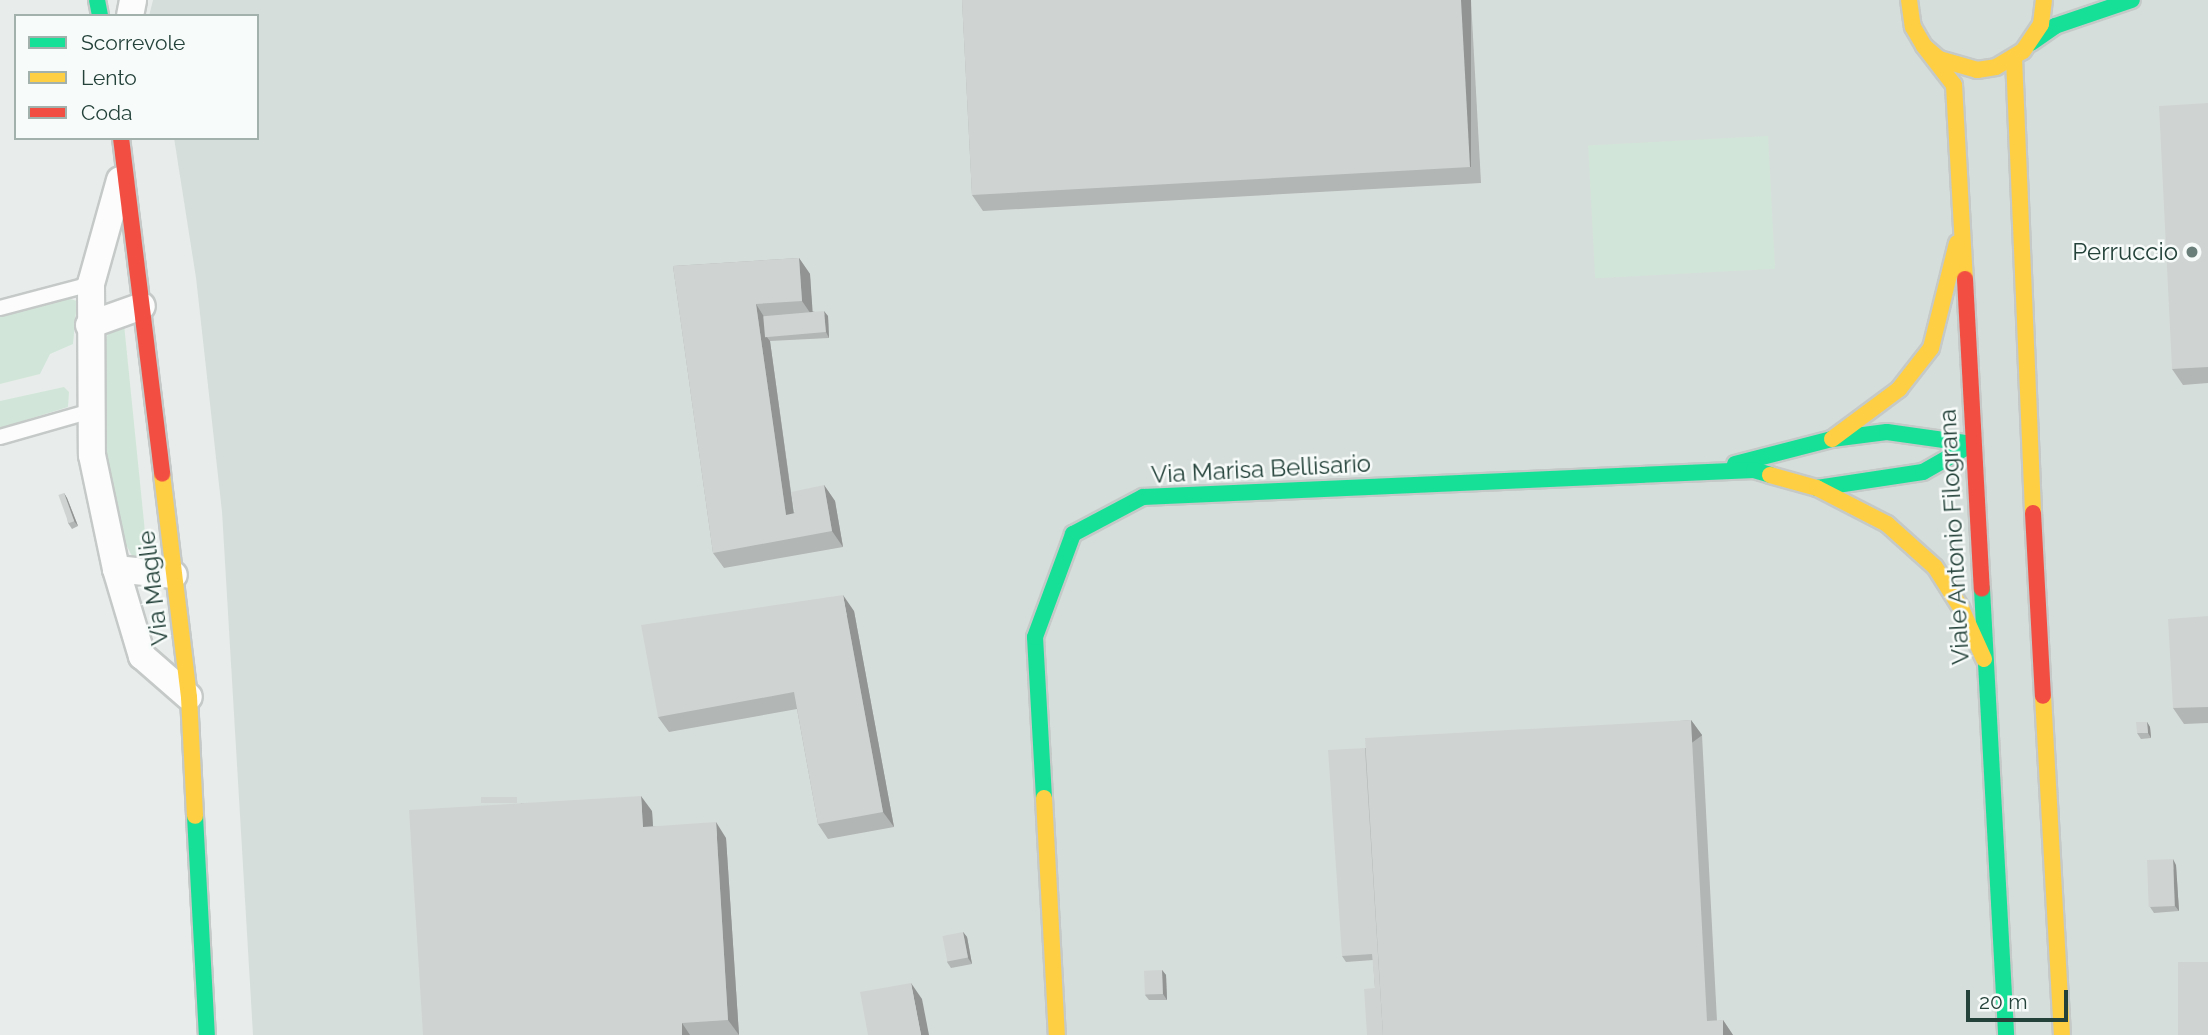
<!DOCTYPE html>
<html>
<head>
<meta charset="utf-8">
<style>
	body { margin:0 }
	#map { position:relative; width:2208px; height:1035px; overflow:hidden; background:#e8edeb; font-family:Raleway,sans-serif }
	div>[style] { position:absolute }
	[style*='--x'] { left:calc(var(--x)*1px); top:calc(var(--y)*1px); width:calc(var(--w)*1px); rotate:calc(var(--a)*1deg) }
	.built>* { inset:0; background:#d6dedb }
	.green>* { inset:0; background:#d1e6d8; transform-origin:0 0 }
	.roads { filter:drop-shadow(2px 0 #c5cac8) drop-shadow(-2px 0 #c5cac8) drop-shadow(0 2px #c5cac8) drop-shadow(0 -2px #c5cac8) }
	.lane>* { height:14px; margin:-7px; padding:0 7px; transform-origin:7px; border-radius:7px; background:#fcfcfc }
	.street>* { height:26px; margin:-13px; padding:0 13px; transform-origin:13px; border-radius:13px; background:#fcfcfc }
	.fast>* { height:16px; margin:-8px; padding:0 8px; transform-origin:8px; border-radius:8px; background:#16e098 }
	.slow>* { height:16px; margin:-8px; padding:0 8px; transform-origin:8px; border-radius:8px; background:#ffcf43 }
	.jam>* { height:16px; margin:-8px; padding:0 8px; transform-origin:8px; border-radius:8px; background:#f24e42 }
	.wall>* { inset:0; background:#b2b6b5 }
	.shaded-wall>* { inset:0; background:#919493; transform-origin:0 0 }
	.building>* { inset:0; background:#cfd4d2; transform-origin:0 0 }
	.dots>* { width:19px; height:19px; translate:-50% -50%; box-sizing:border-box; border:4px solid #f7fbf9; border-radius:50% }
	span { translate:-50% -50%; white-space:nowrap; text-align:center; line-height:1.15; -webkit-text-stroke:5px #f7fbf9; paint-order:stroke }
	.poi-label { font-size:24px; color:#24423a }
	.right { translate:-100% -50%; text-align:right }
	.street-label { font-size:24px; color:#24423a }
	.legend { position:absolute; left:14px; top:14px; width:245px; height:126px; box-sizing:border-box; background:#f7fbf9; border:2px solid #a3b1ad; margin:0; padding:9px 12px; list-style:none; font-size:21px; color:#24423a }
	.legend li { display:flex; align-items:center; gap:14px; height:35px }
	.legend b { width:35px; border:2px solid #a3b1ad }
	.scale { position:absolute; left:1966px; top:990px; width:102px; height:32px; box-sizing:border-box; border:4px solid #24423a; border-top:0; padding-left:9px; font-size:21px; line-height:24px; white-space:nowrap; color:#24423a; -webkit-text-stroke:5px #f7fbf9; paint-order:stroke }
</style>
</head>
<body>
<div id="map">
	<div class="built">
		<div style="clip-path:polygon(153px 0,2208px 0,2208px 1035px,253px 1035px,222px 512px,196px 278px,174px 138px,257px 138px,257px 16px,149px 16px)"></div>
	</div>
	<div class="green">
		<div style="left:1768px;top:136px;width:133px;height:180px;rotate:87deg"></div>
		<div style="clip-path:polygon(67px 298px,77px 301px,73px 344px,50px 354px,40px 374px,0 384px,0 316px)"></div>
		<div style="clip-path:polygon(124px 324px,144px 522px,147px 559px,132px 556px,118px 529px,104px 456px,102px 344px,109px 333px)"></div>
		<div style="clip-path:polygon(64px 387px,69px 392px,68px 407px,0 428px,0 401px)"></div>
	</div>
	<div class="roads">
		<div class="lane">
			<div style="--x:0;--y:308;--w:94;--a:-14.8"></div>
			<div style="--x:0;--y:437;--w:91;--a:-15.9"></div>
		</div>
		<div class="street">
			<div style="--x:130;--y:16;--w:16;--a:-79"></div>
			<div style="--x:120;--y:180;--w:108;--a:105.6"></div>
			<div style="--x:91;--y:284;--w:171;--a:89.7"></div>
			<div style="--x:92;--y:455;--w:116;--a:78.1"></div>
			<div style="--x:116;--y:569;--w:91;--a:73.4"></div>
			<div style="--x:142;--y:656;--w:62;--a:41.1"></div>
			<div style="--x:89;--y:325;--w:56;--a:-19.7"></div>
			<div style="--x:116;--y:569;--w:58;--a:5.9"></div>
		</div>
		<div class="fast">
			<div style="--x:97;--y:0;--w:16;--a:79"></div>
			<div style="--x:2031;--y:43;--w:29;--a:-35"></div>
			<div style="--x:2055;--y:26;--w:81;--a:-18.7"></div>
			<div style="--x:1735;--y:464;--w:100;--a:-14.5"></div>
			<div style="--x:1832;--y:439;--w:55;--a:-7.3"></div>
			<div style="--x:1887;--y:432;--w:86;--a:8"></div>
			<div style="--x:1817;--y:488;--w:107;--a:-8.6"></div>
			<div style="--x:1923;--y:472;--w:56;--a:-29.7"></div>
			<div style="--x:1982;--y:589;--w:447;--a:86.9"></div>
			<div style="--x:1044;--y:798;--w:161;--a:-93.2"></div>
			<div style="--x:1035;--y:637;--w:110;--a:-69.7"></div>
			<div style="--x:1073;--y:534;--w:79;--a:-27.9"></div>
			<div style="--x:1143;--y:497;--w:612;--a:-2.53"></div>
			<div style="--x:1754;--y:470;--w:17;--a:17"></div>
			<div style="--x:195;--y:816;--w:219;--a:86.9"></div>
		</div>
		<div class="slow">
			<div style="--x:1909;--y:0;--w:27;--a:82"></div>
			<div style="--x:1913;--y:27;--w:22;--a:60"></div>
			<div style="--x:1924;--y:46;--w:20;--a:41"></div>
			<div style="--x:1939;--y:59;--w:40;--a:16"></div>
			<div style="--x:1977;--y:70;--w:19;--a:-9"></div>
			<div style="--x:1996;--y:67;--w:31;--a:-31"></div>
			<div style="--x:2023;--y:51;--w:32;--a:-56"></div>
			<div style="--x:2041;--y:24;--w:24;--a:-83"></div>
			<div style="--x:1924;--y:46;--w:49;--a:52.4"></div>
			<div style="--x:1954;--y:85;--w:194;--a:86.8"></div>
			<div style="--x:2014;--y:58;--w:455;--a:87.6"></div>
			<div style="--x:1832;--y:439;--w:84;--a:-36.7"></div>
			<div style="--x:1899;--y:389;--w:52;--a:-52"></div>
			<div style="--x:1931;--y:348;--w:108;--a:-76.1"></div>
			<div style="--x:162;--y:474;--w:225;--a:83.1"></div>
			<div style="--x:189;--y:697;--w:119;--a:87.1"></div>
			<div style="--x:1770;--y:475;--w:49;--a:15.5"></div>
			<div style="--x:1817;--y:488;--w:79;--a:27.2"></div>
			<div style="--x:1887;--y:524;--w:64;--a:41.9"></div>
			<div style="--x:1935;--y:567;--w:49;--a:57.6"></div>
			<div style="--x:1961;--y:608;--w:56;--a:65.7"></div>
			<div style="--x:2043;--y:696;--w:340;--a:86.8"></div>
			<div style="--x:1044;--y:798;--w:237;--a:86.9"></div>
		</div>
		<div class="jam">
			<div style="--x:121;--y:138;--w:338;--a:83"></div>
			<div style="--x:1965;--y:279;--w:310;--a:86.9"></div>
			<div style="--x:2033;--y:513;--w:183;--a:86.9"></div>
		</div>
	</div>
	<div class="wall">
		<div style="clip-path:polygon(962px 0,1471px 0,1481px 183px,983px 211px,972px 195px)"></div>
		<div style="clip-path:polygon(2208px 103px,2208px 383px,2183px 385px,2172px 369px)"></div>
		<div style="clip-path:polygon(799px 258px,810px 274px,812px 311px,828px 316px,829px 338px,770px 341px,794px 513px,824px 485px,835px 501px,843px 547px,724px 568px,713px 553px,673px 266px)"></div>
		<div style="clip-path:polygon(64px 493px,67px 498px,78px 526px,72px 529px,68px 523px)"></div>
		<div style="clip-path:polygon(854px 611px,894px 827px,828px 839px,818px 824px,797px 709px,669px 732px,658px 717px)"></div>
		<div style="clip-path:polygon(2208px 616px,2208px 723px,2184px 724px,2173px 708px)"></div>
		<div style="clip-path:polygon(1691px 720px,1702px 735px,1717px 1021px,1723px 1020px,1733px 1035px,1367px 1035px,1375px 988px,1373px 960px,1346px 962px,1342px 956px,1365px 748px)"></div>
		<div style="clip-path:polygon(2147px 722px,2150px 727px,2151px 738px,2141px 739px,2137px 733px)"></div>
		<div style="clip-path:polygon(521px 803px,652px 811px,653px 826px,726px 838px,739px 1035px,423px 1035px)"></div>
		<div style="clip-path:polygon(2176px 865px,2179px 911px,2154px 913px,2150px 907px)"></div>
		<div style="clip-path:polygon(963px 932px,967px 937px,972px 964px,951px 968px,947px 962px)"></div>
		<div style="clip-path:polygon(1162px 970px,1166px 975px,1167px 1000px,1149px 1000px,1145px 995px)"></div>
	</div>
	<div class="shaded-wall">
		<div style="left:1461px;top:0;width:10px;height:167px"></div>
		<div style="clip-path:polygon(799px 258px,810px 274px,813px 317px,802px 301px)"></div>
		<div style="clip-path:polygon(756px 304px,766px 320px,766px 336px,770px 341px,796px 530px,786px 515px)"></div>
		<div style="clip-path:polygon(824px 311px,828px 316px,829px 338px,826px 332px)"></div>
		<div style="clip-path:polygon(824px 485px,835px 501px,843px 547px,832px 531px)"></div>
		<div style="clip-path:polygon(64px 493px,67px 498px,78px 526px,74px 521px)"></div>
		<div style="clip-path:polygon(843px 595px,854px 611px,894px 827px,883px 812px)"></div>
		<div style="left:1691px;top:720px;width:19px;height:301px;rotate:54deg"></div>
		<div style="clip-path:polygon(2147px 722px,2150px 727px,2151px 738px,2148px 733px)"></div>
		<div style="clip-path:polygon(641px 796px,652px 811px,654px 842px,643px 827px)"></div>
		<div style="clip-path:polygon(716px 822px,726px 838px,739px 1035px,728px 1020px)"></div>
		<div style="clip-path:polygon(2173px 859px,2176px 865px,2179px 911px,2175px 906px)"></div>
		<div style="clip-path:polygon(963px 932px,967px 937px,972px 964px,968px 958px)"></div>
		<div style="clip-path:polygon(1162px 970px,1166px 975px,1167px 1000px,1163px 994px)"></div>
		<div style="clip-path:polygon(911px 983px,922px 999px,929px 1035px,921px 1035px)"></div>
		<div style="clip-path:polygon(1723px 1020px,1733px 1035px,1723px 1035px)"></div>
		<div style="clip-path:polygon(682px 1023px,690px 1035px,682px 1035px)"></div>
	</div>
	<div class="building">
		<div style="clip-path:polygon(962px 0,1461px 0,1470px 167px,972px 195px)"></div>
		<div style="clip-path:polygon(2208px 103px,2208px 367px,2172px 369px,2159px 106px)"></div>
		<div style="clip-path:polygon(799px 258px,802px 301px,756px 304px,786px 515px,795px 513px,791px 492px,824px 485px,832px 531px,713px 553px,673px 266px)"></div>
		<div style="left:824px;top:311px;width:21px;height:61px;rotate:85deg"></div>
		<div style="left:64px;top:493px;width:30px;height:6px;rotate:70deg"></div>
		<div style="clip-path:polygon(843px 595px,883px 812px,818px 824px,794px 692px,658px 717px,641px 625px)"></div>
		<div style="clip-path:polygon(2208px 616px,2208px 707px,2173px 708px,2168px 619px)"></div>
		<div style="clip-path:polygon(1691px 720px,1707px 1021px,1723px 1020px,1723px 1035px,1383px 1035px,1365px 738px)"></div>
		<div style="clip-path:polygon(2136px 722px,2147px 722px,2148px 733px,2137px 733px)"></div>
		<div style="clip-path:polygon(1365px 748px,1383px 1035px,1367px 1035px,1364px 989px,1375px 988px,1372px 954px,1342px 956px,1328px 750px)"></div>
		<div style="clip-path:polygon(641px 796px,643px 827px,716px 822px,728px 1020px,682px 1023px,682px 1035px,423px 1035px,409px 810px)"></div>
		<div style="left:517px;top:797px;width:6px;height:36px;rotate:90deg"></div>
		<div style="left:2173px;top:859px;width:47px;height:26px;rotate:88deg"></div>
		<div style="left:963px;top:932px;width:26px;height:21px;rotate:79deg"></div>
		<div style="left:2208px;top:962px;width:73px;height:30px;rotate:90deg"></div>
		<div style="left:1162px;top:970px;width:24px;height:18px;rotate:88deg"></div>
		<div style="clip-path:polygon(911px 983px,921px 1035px,868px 1035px,860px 992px)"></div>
	</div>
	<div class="dots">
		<div style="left:2192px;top:252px;background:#697e78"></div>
	</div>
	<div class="poi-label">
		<span class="right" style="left:2178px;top:252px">Perruccio</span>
	</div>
	<div class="street-label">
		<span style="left:1261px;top:469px;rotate:-3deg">Via Marisa Bellisario</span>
		<span style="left:1954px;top:537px;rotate:-93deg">Viale Antonio Filograna</span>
		<span style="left:153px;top:588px;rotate:-97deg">Via Maglie</span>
	</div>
	<ul class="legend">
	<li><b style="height:9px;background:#16e098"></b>Scorrevole</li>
	<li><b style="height:9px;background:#ffcf43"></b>Lento</li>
	<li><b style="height:9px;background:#f24e42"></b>Coda</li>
	</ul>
	<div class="scale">20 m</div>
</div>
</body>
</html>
